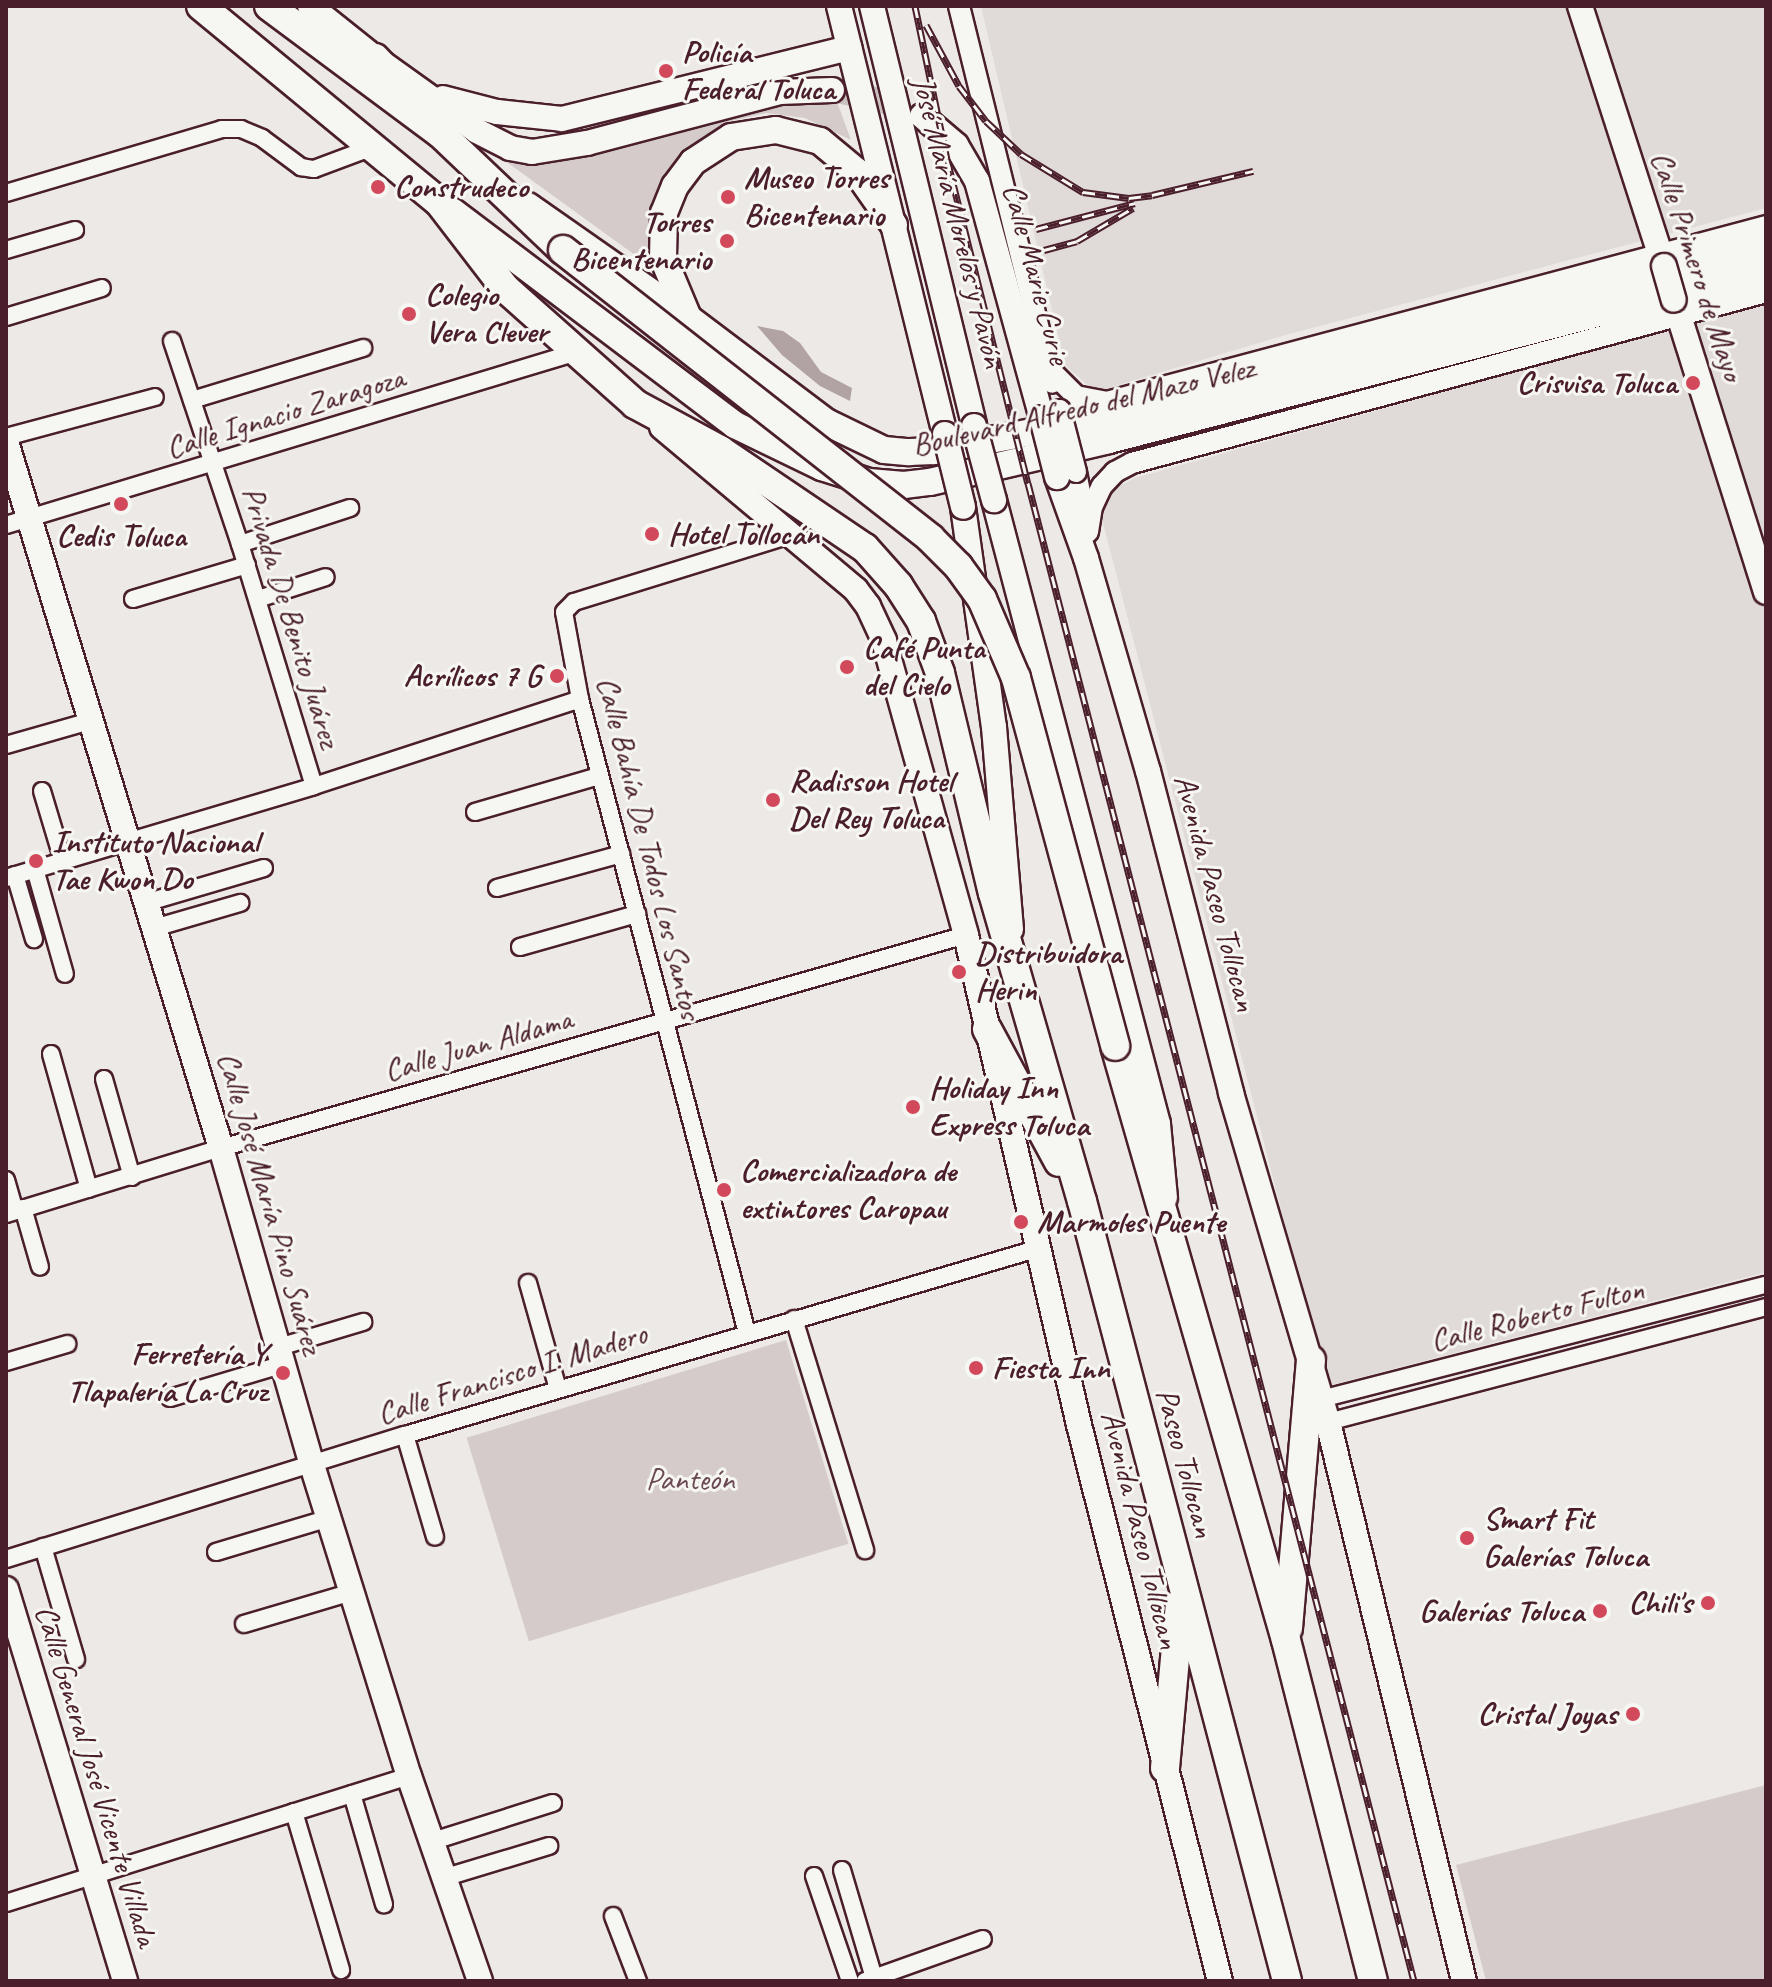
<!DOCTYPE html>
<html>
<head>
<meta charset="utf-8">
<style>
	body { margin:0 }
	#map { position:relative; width:1772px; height:1987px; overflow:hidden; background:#ece9e6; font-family:Caveat,sans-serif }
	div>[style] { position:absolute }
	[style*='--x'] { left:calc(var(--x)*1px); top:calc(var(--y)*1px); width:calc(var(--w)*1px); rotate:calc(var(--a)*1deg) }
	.built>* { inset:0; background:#e0dad8 }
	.green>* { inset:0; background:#d4cbca; transform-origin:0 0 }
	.water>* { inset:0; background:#b1a2a3 }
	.secondary-tunnel>* { height:24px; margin-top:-12px; transform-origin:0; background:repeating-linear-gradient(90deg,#ccc1c1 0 24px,transparent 0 36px) }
	.roads { filter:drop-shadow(2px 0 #4a1f2b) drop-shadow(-2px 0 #4a1f2b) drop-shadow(0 2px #4a1f2b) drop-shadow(0 -2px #4a1f2b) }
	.minor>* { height:16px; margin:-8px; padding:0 8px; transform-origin:8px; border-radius:8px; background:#f6f6f2 }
	.tertiary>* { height:20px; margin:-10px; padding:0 10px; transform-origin:10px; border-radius:10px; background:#f6f6f2 }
	.secondary>* { height:24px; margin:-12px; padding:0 12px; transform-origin:12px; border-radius:12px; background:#f6f6f2 }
	.primary>* { height:26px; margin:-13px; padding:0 13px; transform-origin:13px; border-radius:13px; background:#f6f6f2 }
	.trunk>* { height:28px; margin:-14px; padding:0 14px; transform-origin:14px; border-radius:14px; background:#f6f6f2 }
	.rail>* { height:7px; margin-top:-3.5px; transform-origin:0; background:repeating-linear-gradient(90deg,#f6f6f2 0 12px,#4a1f2b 0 24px); box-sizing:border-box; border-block:2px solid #4a1f2b }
	.bridges { filter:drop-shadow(2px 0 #4a1f2b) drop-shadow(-2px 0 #4a1f2b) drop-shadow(0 2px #4a1f2b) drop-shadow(0 -2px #4a1f2b) }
	.tertiary-bridge>* { height:20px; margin:-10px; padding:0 10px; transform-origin:10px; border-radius:10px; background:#f6f6f2 }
	.secondary-bridge>* { height:24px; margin:-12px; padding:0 12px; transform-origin:12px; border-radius:12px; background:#f6f6f2 }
	.trunk-bridge>* { height:28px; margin:-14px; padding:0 14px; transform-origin:14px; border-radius:14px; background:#f6f6f2 }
	.dots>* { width:22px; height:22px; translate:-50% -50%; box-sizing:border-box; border:4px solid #f6f6f2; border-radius:50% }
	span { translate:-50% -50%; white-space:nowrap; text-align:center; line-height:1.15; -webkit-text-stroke:6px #f6f6f2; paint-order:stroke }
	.poi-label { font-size:32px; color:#4a1f2b; font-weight:700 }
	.left { translate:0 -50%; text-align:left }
	.right { translate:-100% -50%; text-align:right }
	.street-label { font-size:32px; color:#4a1f2b }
	.park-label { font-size:32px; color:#6c4a53 }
	.frame { position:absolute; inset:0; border:8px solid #4a1f2b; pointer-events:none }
</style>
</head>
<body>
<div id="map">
	<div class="built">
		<div style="clip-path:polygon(981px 6px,1766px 6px,1766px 208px,1282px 336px,1095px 392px,1065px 365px)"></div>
		<div style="clip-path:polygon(1766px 302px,1766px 1272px,1327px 1386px,1101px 515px,1111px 490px,1135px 478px)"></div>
	</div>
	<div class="green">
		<div style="clip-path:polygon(794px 98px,837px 102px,851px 140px,805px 118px,766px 113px,731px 121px,705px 137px,673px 171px,657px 271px,501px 158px,503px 153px)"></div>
		<div style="left:786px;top:1340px;width:213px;height:334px;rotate:73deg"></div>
		<div style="clip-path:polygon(1766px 1785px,1766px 1981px,1486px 1981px,1456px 1865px)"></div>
	</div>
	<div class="water">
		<div style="clip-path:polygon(757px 326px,783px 331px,800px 343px,821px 372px,852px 388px,850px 401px,820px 386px,782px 355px)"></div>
	</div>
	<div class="secondary-tunnel">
		<div style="--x:832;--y:90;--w:49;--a:11.8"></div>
		<div style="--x:880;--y:100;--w:45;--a:20.9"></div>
	</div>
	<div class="roads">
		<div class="minor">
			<div style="--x:6;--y:193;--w:225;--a:-16.5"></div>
			<div style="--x:222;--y:129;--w:19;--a:0"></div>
			<div style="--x:241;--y:129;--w:23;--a:23"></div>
			<div style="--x:262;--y:138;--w:49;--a:36.6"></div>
			<div style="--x:301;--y:167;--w:13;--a:9"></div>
			<div style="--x:314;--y:169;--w:60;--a:-20.6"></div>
			<div style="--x:6;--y:250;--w:72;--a:-16.2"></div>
			<div style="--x:6;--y:317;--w:100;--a:-16.8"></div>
			<div style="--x:172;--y:341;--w:214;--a:71.5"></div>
			<div style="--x:240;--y:544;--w:253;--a:73"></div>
			<div style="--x:192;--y:400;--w:179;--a:-16.9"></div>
			<div style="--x:6;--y:437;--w:154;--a:-15"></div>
			<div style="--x:6;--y:525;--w:600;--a:-16.86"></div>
			<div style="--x:240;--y:544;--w:116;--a:-18.1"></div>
			<div style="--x:133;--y:599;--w:119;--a:-16.6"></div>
			<div style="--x:258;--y:599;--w:71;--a:-17.9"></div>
			<div style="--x:6;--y:745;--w:87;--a:-15.9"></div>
			<div style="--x:42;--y:791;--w:73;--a:73.3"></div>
			<div style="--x:475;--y:812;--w:129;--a:-16.2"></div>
			<div style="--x:35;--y:869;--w:109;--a:74.1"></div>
			<div style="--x:15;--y:875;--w:67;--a:73.5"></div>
			<div style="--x:6;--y:878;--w:321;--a:-16.6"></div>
			<div style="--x:314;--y:786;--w:280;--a:-18.1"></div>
			<div style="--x:497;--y:888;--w:129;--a:-15.3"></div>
			<div style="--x:145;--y:903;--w:124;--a:-16.4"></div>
			<div style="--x:154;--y:928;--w:90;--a:-16.2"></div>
			<div style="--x:520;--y:947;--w:122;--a:-15.8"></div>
			<div style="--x:51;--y:1054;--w:140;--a:74.3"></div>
			<div style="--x:104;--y:1079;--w:102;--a:74.1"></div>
			<div style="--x:6;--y:1180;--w:32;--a:74"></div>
			<div style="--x:23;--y:1208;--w:61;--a:73.9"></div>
			<div style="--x:6;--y:1214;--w:225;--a:-17.1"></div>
			<div style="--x:221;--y:1148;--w:775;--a:-15.96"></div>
			<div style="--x:528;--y:1283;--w:110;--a:74.2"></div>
			<div style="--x:794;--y:1319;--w:242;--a:72.9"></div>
			<div style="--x:747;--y:1333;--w:656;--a:-104.76"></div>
			<div style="--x:580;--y:699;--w:88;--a:-100.4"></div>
			<div style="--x:564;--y:612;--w:14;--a:-45"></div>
			<div style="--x:574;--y:602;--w:229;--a:-17.2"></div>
			<div style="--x:279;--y:1347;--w:88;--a:-16.6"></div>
			<div style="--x:6;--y:1362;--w:64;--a:-16.4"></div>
			<div style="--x:170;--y:1398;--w:119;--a:-16.6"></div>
			<div style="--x:1321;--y:1399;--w:459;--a:-14.4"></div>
			<div style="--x:1328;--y:1422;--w:453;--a:-14.7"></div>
			<div style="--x:405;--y:1435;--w:106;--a:73.6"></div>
			<div style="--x:43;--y:1547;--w:117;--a:73.6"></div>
			<div style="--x:216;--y:1552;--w:118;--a:-16.7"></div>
			<div style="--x:6;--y:1559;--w:418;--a:-17.3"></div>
			<div style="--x:405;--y:1435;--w:658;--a:-16.42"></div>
			<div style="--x:244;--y:1624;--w:113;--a:-16.5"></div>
			<div style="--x:352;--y:1794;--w:115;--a:73.8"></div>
			<div style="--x:294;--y:1812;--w:165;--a:73.4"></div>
			<div style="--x:430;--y:1842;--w:129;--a:-17.6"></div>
			<div style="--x:842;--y:1870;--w:113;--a:73.5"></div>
			<div style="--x:814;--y:1876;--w:111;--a:71.1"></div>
			<div style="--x:443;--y:1878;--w:111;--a:-16.8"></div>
			<div style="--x:6;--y:1903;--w:423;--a:-17.5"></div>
			<div style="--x:613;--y:1916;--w:70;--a:69"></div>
			<div style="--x:865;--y:1981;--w:125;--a:-19.6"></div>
		</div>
		<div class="tertiary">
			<div style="--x:959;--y:6;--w:388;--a:76.1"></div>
			<div style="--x:1049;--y:369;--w:38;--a:45"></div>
			<div style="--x:1076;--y:396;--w:32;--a:11"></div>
			<div style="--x:1107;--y:402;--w:682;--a:-14.95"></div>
			<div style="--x:1076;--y:472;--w:52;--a:78.9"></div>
			<div style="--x:1088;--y:532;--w:25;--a:-81"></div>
			<div style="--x:1092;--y:507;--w:23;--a:-65"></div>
			<div style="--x:1102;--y:486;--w:19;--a:-47"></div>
			<div style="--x:1115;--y:472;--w:19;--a:-28"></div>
			<div style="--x:1132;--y:463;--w:657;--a:-15.09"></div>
		</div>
		<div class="secondary">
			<div style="--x:310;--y:6;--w:83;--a:38.7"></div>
			<div style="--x:375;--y:58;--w:125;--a:35.6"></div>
			<div style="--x:477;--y:131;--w:37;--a:27"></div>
			<div style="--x:510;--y:148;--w:22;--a:10"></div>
			<div style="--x:532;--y:152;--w:56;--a:-9.3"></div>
			<div style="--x:587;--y:143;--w:200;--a:-14.8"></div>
			<div style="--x:780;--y:92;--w:52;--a:-2.2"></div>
			<div style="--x:839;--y:6;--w:441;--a:76.1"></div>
			<div style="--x:872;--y:6;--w:432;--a:76.3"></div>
			<div style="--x:1580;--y:6;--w:273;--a:72.1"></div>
			<div style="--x:443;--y:98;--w:56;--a:14.5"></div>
			<div style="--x:497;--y:112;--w:65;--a:6.1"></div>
			<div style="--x:562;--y:119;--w:296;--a:-13.9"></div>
			<div style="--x:922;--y:116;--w:45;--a:40.5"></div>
			<div style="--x:956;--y:145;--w:42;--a:59.7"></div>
			<div style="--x:977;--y:181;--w:246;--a:74.7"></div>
			<div style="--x:1674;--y:300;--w:306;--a:72.5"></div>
			<div style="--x:662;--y:427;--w:253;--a:40"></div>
			<div style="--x:856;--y:590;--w:20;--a:53"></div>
			<div style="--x:868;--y:606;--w:38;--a:65"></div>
			<div style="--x:884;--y:641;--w:305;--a:74.4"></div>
			<div style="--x:966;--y:935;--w:503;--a:77.01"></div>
			<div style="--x:1079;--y:1425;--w:574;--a:75.77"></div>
			<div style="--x:6;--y:442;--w:738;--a:73.06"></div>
			<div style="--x:221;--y:1148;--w:330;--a:74"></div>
			<div style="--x:312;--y:1465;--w:326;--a:72.7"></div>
			<div style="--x:409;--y:1776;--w:217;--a:70.9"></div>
			<div style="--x:1057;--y:477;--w:86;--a:70.3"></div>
			<div style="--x:1086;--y:558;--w:222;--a:73.8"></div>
			<div style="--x:1148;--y:771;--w:333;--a:75.5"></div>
			<div style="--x:1231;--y:1093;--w:343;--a:73.6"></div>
			<div style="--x:1328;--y:1422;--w:575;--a:76.33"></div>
			<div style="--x:994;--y:500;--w:645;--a:75.27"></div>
			<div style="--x:1158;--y:1124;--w:74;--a:84.6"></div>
			<div style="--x:963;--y:507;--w:222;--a:82"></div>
			<div style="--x:994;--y:727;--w:203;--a:85.2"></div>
			<div style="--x:6;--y:1589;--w:410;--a:73.1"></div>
		</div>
		<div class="primary">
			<div style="--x:528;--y:206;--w:195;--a:35"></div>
			<div style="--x:688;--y:318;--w:173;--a:37"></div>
			<div style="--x:826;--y:422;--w:64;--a:25.8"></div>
			<div style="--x:884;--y:450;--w:25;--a:5"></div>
			<div style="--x:909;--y:452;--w:25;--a:-2"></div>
			<div style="--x:934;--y:451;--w:173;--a:-11"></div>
			<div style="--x:1104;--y:418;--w:684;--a:-14.65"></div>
			<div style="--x:452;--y:211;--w:355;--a:37.1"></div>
			<div style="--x:735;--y:425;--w:97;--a:25.8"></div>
			<div style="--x:822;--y:467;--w:49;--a:17.7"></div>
			<div style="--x:869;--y:482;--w:35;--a:5"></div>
			<div style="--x:904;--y:485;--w:26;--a:-7"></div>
			<div style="--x:930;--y:482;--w:184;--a:-13.2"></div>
			<div style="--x:1109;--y:440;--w:679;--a:-14.51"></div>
			<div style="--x:687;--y:315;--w:62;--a:-112.8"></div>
			<div style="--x:663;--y:258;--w:45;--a:-88.7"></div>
			<div style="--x:664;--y:213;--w:29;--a:-68"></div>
			<div style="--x:675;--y:186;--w:30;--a:-53"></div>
			<div style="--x:693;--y:162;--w:45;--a:-33.3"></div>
			<div style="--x:731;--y:137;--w:46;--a:-8.8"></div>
			<div style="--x:776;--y:130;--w:45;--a:14"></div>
			<div style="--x:820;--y:141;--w:47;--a:39.8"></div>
			<div style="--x:856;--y:171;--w:66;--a:54.9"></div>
		</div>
		<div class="trunk">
			<div style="--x:201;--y:6;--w:308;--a:39.5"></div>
			<div style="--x:439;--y:202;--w:108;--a:52.5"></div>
			<div style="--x:505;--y:288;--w:174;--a:41.7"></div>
			<div style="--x:635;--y:404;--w:97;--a:28.4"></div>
			<div style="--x:720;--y:450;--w:175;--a:34.1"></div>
			<div style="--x:865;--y:548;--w:50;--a:48.3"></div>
			<div style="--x:898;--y:585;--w:43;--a:57.4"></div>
			<div style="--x:921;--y:621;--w:55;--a:69.9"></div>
			<div style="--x:940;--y:673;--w:226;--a:76.5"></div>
			<div style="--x:993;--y:893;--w:321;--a:73.9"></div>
			<div style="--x:1082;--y:1201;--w:806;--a:75.27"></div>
			<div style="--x:269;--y:6;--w:214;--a:36.7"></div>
			<div style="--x:441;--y:134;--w:168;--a:43.6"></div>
			<div style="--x:375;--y:58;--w:44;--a:46.8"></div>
			<div style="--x:987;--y:1029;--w:151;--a:61.6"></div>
			<div style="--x:1115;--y:1046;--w:618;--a:73.94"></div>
			<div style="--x:1286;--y:1640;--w:352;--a:75.7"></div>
			<div style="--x:1288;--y:1628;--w:269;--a:-85.1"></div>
			<div style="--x:1165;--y:1768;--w:165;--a:-84.8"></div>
		</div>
	</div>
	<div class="rail">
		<div style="--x:915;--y:6;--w:156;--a:78.2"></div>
		<div style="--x:947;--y:159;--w:334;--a:76"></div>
		<div style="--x:1028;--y:483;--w:1547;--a:75.55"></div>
		<div style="--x:926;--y:25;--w:69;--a:61.6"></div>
		<div style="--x:959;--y:86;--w:44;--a:52.4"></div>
		<div style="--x:986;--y:121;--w:48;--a:43.3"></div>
		<div style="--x:1021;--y:154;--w:73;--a:31.5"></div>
		<div style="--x:1083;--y:192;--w:46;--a:7.4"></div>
		<div style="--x:1129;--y:198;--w:23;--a:-7"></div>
		<div style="--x:1152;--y:195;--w:104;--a:-13.4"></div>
		<div style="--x:1036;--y:229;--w:102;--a:-14.7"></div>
		<div style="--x:1044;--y:250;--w:34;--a:-15"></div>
		<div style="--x:1077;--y:241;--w:65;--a:-30.5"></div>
	</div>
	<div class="bridges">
		<div class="tertiary-bridge">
			<div style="--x:1060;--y:410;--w:64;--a:75.5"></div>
		</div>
		<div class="secondary-bridge">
			<div style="--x:1664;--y:266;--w:35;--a:74"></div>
			<div style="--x:1042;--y:418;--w:61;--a:75.7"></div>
			<div style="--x:974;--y:426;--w:77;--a:74.9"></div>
			<div style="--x:945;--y:434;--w:75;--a:76.1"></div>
		</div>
		<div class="trunk-bridge">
			<div style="--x:563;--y:250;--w:467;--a:38.1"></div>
			<div style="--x:930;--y:538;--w:40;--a:45"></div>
			<div style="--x:958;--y:566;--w:41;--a:54"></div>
			<div style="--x:982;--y:599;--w:86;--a:66.7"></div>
			<div style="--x:1016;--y:678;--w:381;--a:74.9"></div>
		</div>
	</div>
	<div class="dots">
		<div style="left:666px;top:71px;background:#d1495b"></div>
		<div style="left:378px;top:187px;background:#d1495b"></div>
		<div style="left:728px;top:197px;background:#d1495b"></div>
		<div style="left:727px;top:241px;background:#d1495b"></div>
		<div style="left:409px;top:314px;background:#d1495b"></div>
		<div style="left:1693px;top:383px;background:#d1495b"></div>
		<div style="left:121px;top:504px;background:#d1495b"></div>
		<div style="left:652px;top:534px;background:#d1495b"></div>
		<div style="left:847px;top:667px;background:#d1495b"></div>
		<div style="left:557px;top:676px;background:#d1495b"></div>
		<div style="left:773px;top:800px;background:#d1495b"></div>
		<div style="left:36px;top:861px;background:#d1495b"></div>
		<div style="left:959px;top:972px;background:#d1495b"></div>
		<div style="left:913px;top:1107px;background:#d1495b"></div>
		<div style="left:724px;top:1190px;background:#d1495b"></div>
		<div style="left:1021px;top:1222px;background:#d1495b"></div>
		<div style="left:976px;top:1368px;background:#d1495b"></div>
		<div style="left:283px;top:1373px;background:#d1495b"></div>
		<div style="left:1467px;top:1538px;background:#d1495b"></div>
		<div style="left:1708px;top:1603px;background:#d1495b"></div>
		<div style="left:1600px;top:1611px;background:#d1495b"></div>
		<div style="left:1633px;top:1714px;background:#d1495b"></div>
	</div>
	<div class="poi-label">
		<span class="left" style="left:682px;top:71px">Policía<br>Federal Toluca</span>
		<span class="left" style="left:744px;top:197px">Museo Torres<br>Bicentenario</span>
		<span class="left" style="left:394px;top:187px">Construdeco</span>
		<span class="right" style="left:711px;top:241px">Torres<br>Bicentenario</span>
		<span class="left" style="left:425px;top:314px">Colegio<br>Vera Clever</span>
		<span class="right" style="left:1677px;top:383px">Crisvisa Toluca</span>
		<span class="left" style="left:668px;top:534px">Hotel Tollocán</span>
		<span style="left:121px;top:536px">Cedis Toluca</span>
		<span class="left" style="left:863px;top:667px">Café Punta<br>del Cielo</span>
		<span class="right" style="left:541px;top:676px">Acrílicos 7 G</span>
		<span class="left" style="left:789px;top:800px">Radisson Hotel<br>Del Rey Toluca</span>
		<span class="left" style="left:52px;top:861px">Instituto Nacional<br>Tae Kwon Do</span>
		<span class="left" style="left:975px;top:972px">Distribuidora<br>Herin</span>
		<span class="left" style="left:929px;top:1107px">Holiday Inn<br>Express Toluca</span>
		<span class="left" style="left:740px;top:1190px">Comercializadora de<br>extintores Caropau</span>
		<span class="left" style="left:1037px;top:1222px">Marmoles Puente</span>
		<span class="right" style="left:267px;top:1373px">Ferretería Y<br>Tlapalería La Cruz</span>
		<span class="left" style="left:992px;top:1368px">Fiesta Inn</span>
		<span class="left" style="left:1483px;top:1538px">Smart Fit<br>Galerías Toluca</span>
		<span class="right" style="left:1692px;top:1603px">Chili's</span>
		<span class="right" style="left:1584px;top:1611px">Galerías Toluca</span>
		<span class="right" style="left:1617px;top:1714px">Cristal Joyas</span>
	</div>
	<div class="street-label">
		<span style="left:958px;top:222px;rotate:76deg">José María Morelos y Pavón</span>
		<span style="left:1697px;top:266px;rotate:72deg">Calle Primero de Mayo</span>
		<span style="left:1036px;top:274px;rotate:75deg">Calle Marie Curie</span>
		<span style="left:1083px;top:407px;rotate:-13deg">Boulevard Alfredo del Mazo Velez</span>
		<span style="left:285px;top:413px;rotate:-17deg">Calle Ignacio Zaragoza</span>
		<span style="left:291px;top:617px;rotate:73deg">Privada De Benito Juárez</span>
		<span style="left:649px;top:848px;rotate:76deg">Calle Bahía De Todos Los Santos</span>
		<span style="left:1215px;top:893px;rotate:75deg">Avenida Paseo Tollocan</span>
		<span style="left:478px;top:1045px;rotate:-16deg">Calle Juan Aldama</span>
		<span style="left:270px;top:1203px;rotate:74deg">Calle José María Pino Suárez</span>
		<span style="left:1537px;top:1315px;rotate:-14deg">Calle Roberto Fulton</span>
		<span style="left:512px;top:1374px;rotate:-17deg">Calle Francisco I. Madero</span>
		<span style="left:1185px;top:1463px;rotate:75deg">Paseo Tollocan</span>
		<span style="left:1140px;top:1530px;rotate:76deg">Avenida Paseo Tollocan</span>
		<span style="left:96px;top:1776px;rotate:73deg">Calle General José Vicente Villada</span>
	</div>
	<div class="park-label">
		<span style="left:690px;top:1479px">Panteón</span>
	</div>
	<div class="frame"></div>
</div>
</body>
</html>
